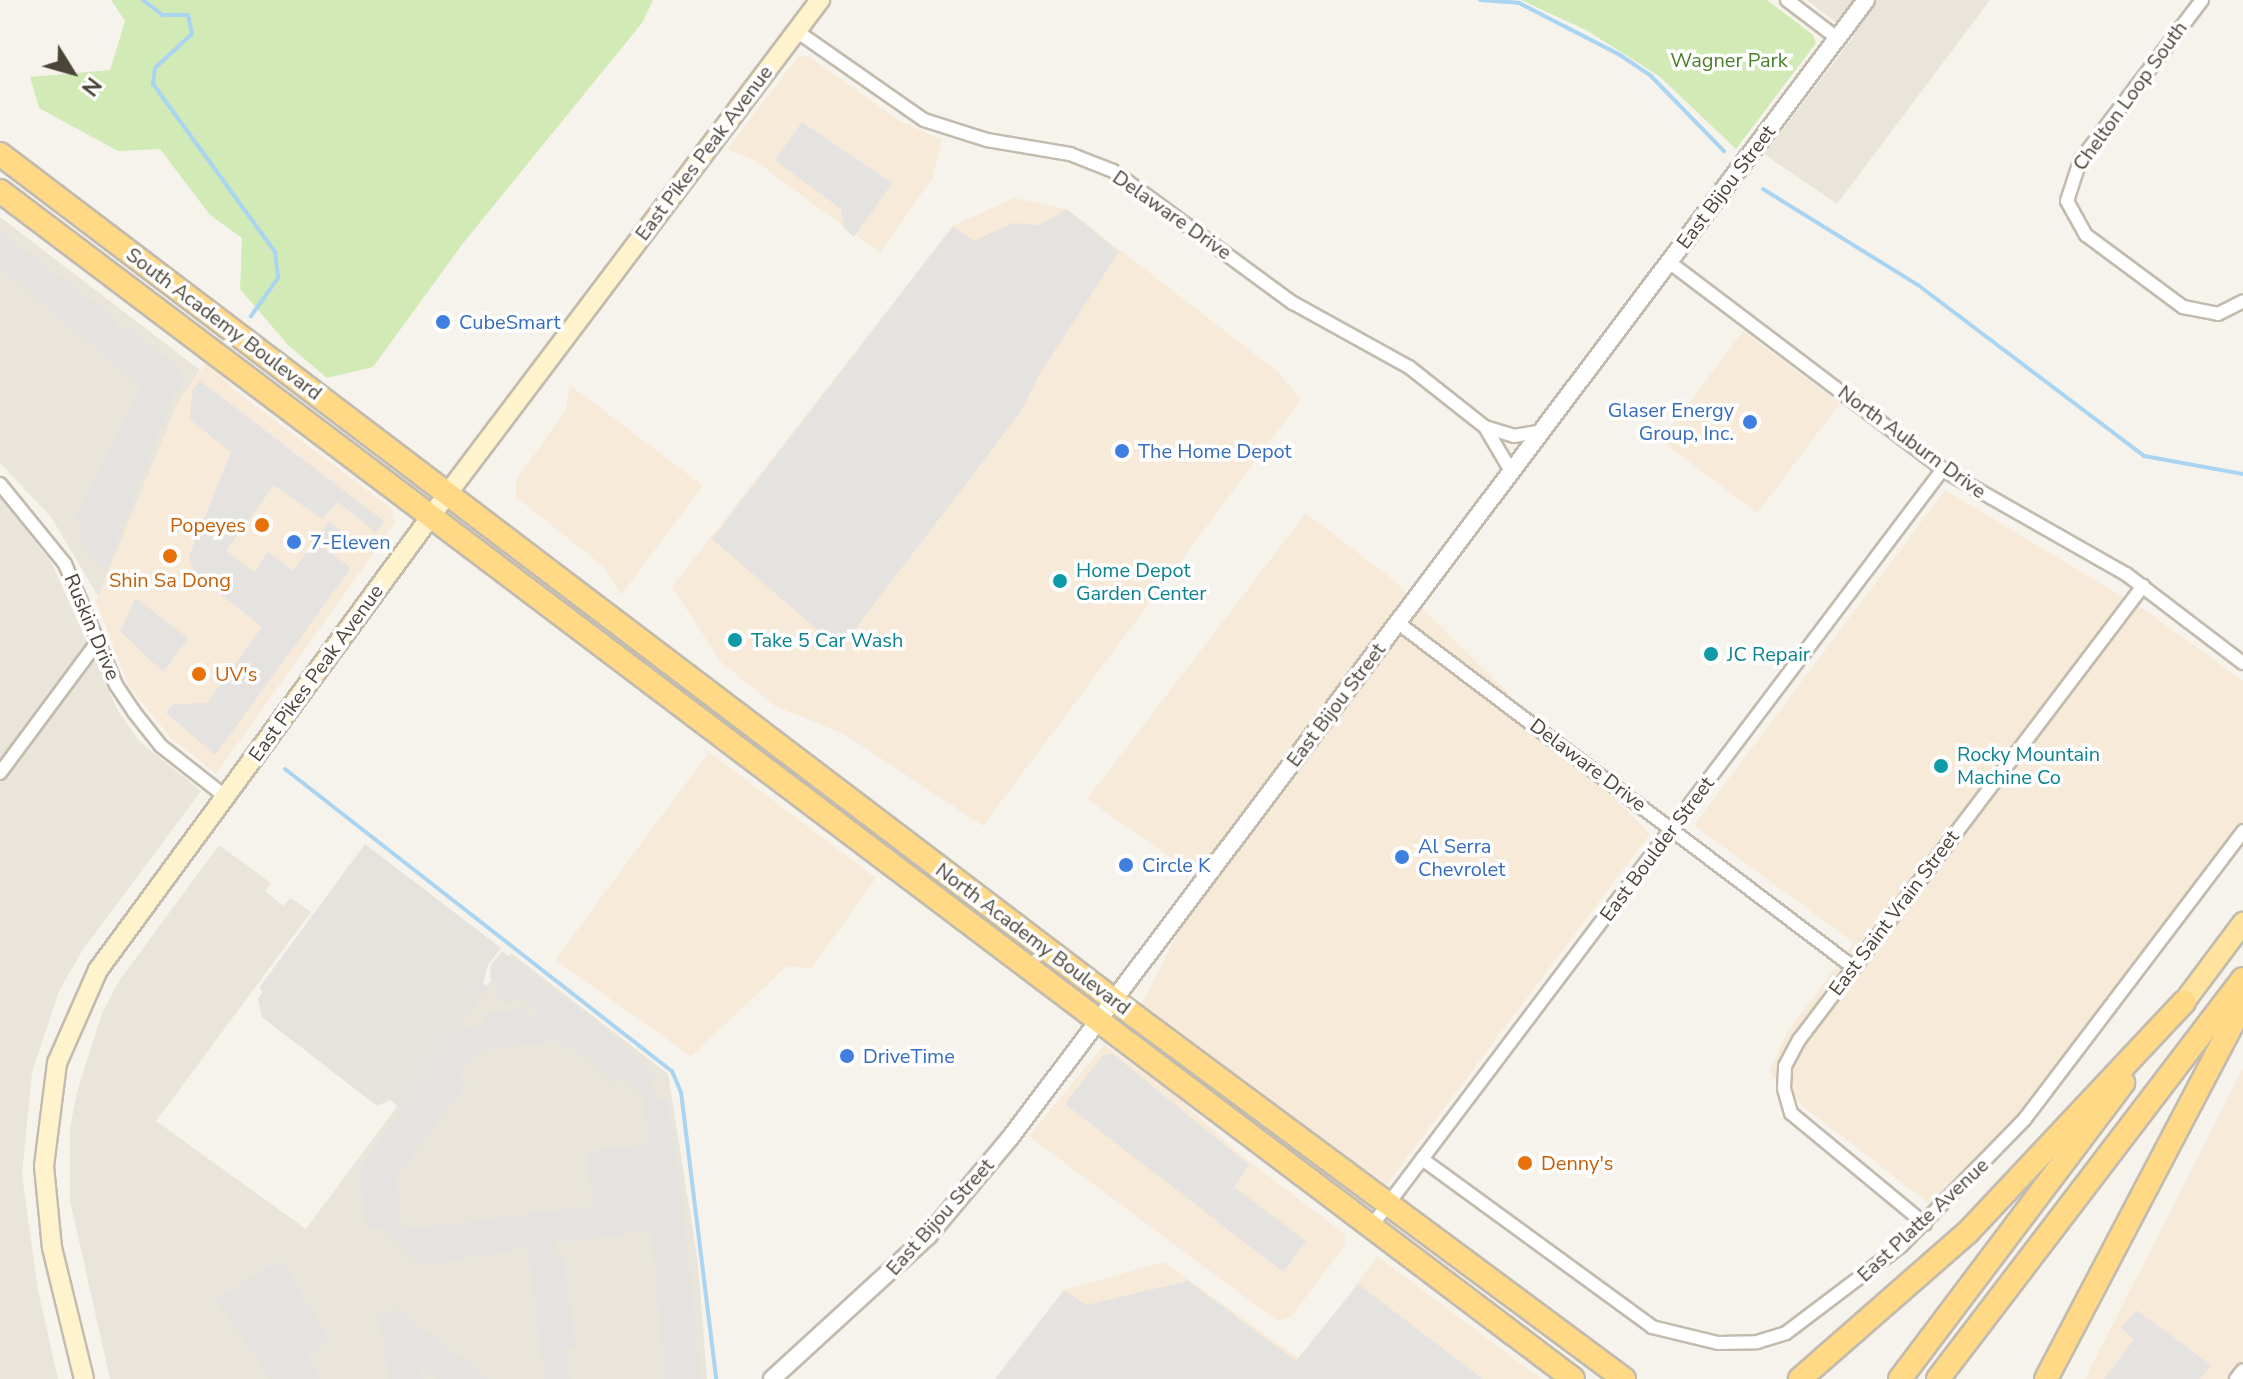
<!DOCTYPE html>
<html>
<head>
<meta charset="utf-8">
<style>
	body { margin:0 }
	#map { position:relative; width:2243px; height:1379px; overflow:hidden; background:#f6f3ec; font-family:"Nunito Sans",sans-serif }
	div>[style] { position:absolute }
	[style*='--x'] { left:calc(var(--x)*1px); top:calc(var(--y)*1px); width:calc(var(--w)*1px); rotate:calc(var(--a)*1deg) }
	.residential>* { inset:0; background:#eae5da }
	.commercial>* { inset:0; background:#f7ead8; transform-origin:0 0 }
	.industrial>* { inset:0; background:#e6e2dd }
	.green>* { inset:0; background:#d2eab5 }
	.parking>* { inset:0; background:#e5e3e0 }
	.stream>* { height:4px; margin:-2px; padding:0 2px; transform-origin:2px; border-radius:2px; background:#a9d4f2 }
	.roads { filter:drop-shadow(2px 0 #c2bbae) drop-shadow(-2px 0 #c2bbae) drop-shadow(0 2px #c2bbae) drop-shadow(0 -2px #c2bbae) }
	.minor>* { height:12px; margin:-6px; padding:0 6px; transform-origin:6px; border-radius:6px; background:#fff }
	.tertiary>* { height:16px; margin:-8px; padding:0 8px; transform-origin:8px; border-radius:8px; background:#fff }
	.secondary>* { height:18px; margin:-9px; padding:0 9px; transform-origin:9px; border-radius:9px; background:#fff3cd }
	.primary>* { height:20px; margin:-10px; padding:0 10px; transform-origin:10px; border-radius:10px; background:#ffe39c }
	.trunk>* { height:22px; margin:-11px; padding:0 11px; transform-origin:11px; border-radius:11px; background:#ffd985 }
	.dots>* { width:22px; height:22px; translate:-50% -50%; box-sizing:border-box; border:4px solid #fff; border-radius:50% }
	span { translate:-50% -50%; white-space:nowrap; text-align:center; line-height:1.15; -webkit-text-stroke:7px #fff; paint-order:stroke }
	.park-label { font-size:20px; color:#4a7f2a }
	.street-label { font-size:20px; color:#4b4439 }
	.shop-label { font-size:20px; color:#366cbe }
	.left { translate:0 -50%; text-align:left }
	.right { translate:-100% -50%; text-align:right }
	.food-label { font-size:20px; color:#c56008 }
	.culture-label { font-size:20px; color:#0d838f }
	.north { position:absolute; left:32px; top:32px; width:80px; height:80px; -webkit-text-stroke:6px #fff; paint-order:stroke; rotate:127deg; font-size:22px; font-weight:700; line-height:32px; text-align:center; color:#4b4439 }
	.north::after { content:''; display:block; margin:auto; width:28px; height:36px; background:#4b4439; clip-path:polygon(50% 0,100% 100%,50% 72%,0 100%) }
</style>
</head>
<body>
<div id="map">
	<div class="residential">
		<div style="clip-path:polygon(1807px 0,1990px 0,1837px 204px,1764px 154px,1854px 36px)"></div>
		<div style="clip-path:polygon(0 217px,200px 370px,177px 404px,99px 598px,51px 517px,0 463px)"></div>
		<div style="clip-path:polygon(0 498px,51px 562px,118px 711px,140px 742px,201px 791px,82px 951px,59px 991px,32px 1072px,22px 1175px,38px 1290px,58px 1379px,0 1379px)"></div>
		<div style="clip-path:polygon(219px 845px,271px 883px,265px 891px,283px 906px,291px 898px,311px 912px,156px 1121px,306px 1229px,511px 953px,668px 1074px,698px 1263px,707px 1379px,110px 1379px,70px 1201px,70px 1128px,77px 1092px,102px 1013px,119px 981px)"></div>
	</div>
	<div class="commercial">
		<div style="clip-path:polygon(808px 56px,900px 121px,942px 140px,933px 177px,880px 253px,754px 160px,727px 149px,798px 57px)"></div>
		<div style="clip-path:polygon(1014px 198px,1067px 209px,1279px 373px,1301px 400px,983px 826px,846px 735px,775px 706px,721px 662px,672px 587px,953px 226px)"></div>
		<div style="left:1743px;top:331px;width:121px;height:137px;rotate:37deg"></div>
		<div style="clip-path:polygon(207px 362px,237px 392px,392px 509px,395px 523px,216px 774px,170px 737px,128px 685px,96px 601px,177px 404px)"></div>
		<div style="clip-path:polygon(570px 385px,703px 486px,621px 595px,604px 567px,516px 497px,516px 481px,566px 409px)"></div>
		<div style="clip-path:polygon(1945px 490px,2145px 610px,2243px 681px,2243px 830px,2024px 1120px,1939px 1211px,1804px 1107px,1769px 1072px,1787px 1032px,1854px 943px,1694px 825px)"></div>
		<div style="clip-path:polygon(1306px 513px,1397px 583px,1650px 834px,1387px 1184px,1135px 1016px,1205px 881px,1087px 799px)"></div>
		<div style="clip-path:polygon(709px 752px,876px 878px,811px 969px,787px 966px,691px 1056px,555px 960px)"></div>
		<div style="clip-path:polygon(1104px 1045px,1175px 1095px,1240px 1154px,1346px 1235px,1345px 1245px,1291px 1317px,1277px 1321px,1029px 1136px)"></div>
		<div style="clip-path:polygon(2243px 1068px,2243px 1379px,2085px 1379px)"></div>
		<div style="clip-path:polygon(1377px 1256px,1541px 1379px,995px 1379px,1064px 1290px,1164px 1262px,1302px 1361px)"></div>
	</div>
	<div class="industrial">
		<div style="clip-path:polygon(365px 844px,501px 948px,488px 965px,483px 983px,489px 987px,400px 1108px,390px 1100px,377px 1106px,262px 1017px,258px 999px,263px 992px,259px 988px)"></div>
	</div>
	<div class="green">
		<div style="clip-path:polygon(111px 0,653px 0,642px 23px,464px 242px,373px 367px,327px 378px,288px 345px,240px 289px,242px 238px,210px 215px,160px 149px,118px 151px,39px 108px,30px 77px,110px 70px,125px 21px)"></div>
		<div style="clip-path:polygon(1521px 0,1767px 0,1813px 35px,1816px 43px,1736px 149px,1659px 76px,1586px 30px)"></div>
	</div>
	<div class="parking">
		<div style="clip-path:polygon(802px 122px,892px 183px,854px 237px,844px 228px,841px 209px,775px 160px)"></div>
		<div style="clip-path:polygon(1067px 209px,1119px 252px,1040px 373px,1022px 410px,840px 649px,712px 539px,953px 226px,974px 241px,1013px 223px,1039px 225px)"></div>
		<div style="clip-path:polygon(0 231px,118px 320px,114px 325px,124px 332px,128px 327px,177px 366px,184px 382px,173px 396px,106px 571px,80px 545px,82px 530px,74px 517px,141px 387px,0 268px)"></div>
		<div style="clip-path:polygon(200px 381px,384px 521px,376px 533px,338px 502px,322px 519px,274px 485px,226px 551px,255px 572px,268px 552px,293px 571px,329px 521px,340px 530px,326px 549px,351px 568px,215px 755px,166px 713px,174px 704px,207px 703px,262px 627px,194px 573px,189px 556px,231px 452px,190px 420px,192px 391px)"></div>
		<div style="clip-path:polygon(136px 598px,188px 638px,163px 672px,120px 631px)"></div>
		<div style="clip-path:polygon(evenodd,502px 951px,607px 1030px,657px 1077px,651px 1085px,657px 1099px,667px 1098px,678px 1163px,701px 1379px,665px 1379px,651px 1230px,562px 1243px,561px 1236px,555px 1237px,553px 1255px,563px 1254px,576px 1347px,566px 1348px,570px 1379px,544px 1379px,528px 1248px,419px 1266px,380px 1227px,366px 1229px,359px 1170px,462px 1025px,467px 1028px,483px 1024px,484px 1014px,526px 1008px,527px 1015px,535px 1016px,536px 1011px,517px 998px,509px 1004px,494px 993px,500px 985px,490px 978px,491px 965px,502px 951px,556px 1041px,588px 1059px,614px 1085px,623px 1078px,643px 1099px,649px 1144px,586px 1152px,592px 1206px,403px 1230px,396px 1178px,468px 1082px,459px 1075px,477px 1051px,556px 1041px)"></div>
		<div style="clip-path:polygon(1113px 1054px,1249px 1165px,1234px 1187px,1306px 1241px,1283px 1272px,1065px 1104px,1103px 1055px)"></div>
		<div style="clip-path:polygon(281px 1259px,331px 1342px,307px 1356px,321px 1379px,270px 1379px,215px 1299px)"></div>
		<div style="clip-path:polygon(1188px 1281px,1296px 1361px,1358px 1284px,1483px 1379px,995px 1379px,1064px 1290px,1086px 1305px)"></div>
		<div style="clip-path:polygon(395px 1308px,490px 1379px,438px 1379px,421px 1366px,423px 1379px,389px 1379px,378px 1316px)"></div>
		<div style="clip-path:polygon(2136px 1310px,2211px 1365px,2200px 1379px,2104px 1379px,2134px 1339px,2121px 1328px)"></div>
	</div>
	<div class="stream">
		<div style="--x:143;--y:0;--w:25;--a:37"></div>
		<div style="--x:163;--y:15;--w:25;--a:0"></div>
		<div style="--x:188;--y:15;--w:19;--a:78"></div>
		<div style="--x:192;--y:34;--w:50;--a:137.4"></div>
		<div style="--x:155;--y:68;--w:16;--a:97"></div>
		<div style="--x:153;--y:84;--w:208;--a:54"></div>
		<div style="--x:275;--y:252;--w:26;--a:83"></div>
		<div style="--x:278;--y:278;--w:47;--a:125.4"></div>
		<div style="--x:1480;--y:0;--w:39;--a:4"></div>
		<div style="--x:1519;--y:3;--w:114;--a:27.2"></div>
		<div style="--x:1620;--y:55;--w:37;--a:34"></div>
		<div style="--x:1651;--y:76;--w:105;--a:45.8"></div>
		<div style="--x:1763;--y:189;--w:182;--a:31.8"></div>
		<div style="--x:1918;--y:285;--w:283;--a:37.1"></div>
		<div style="--x:2144;--y:456;--w:101;--a:10.3"></div>
		<div style="--x:285;--y:769;--w:491;--a:38"></div>
		<div style="--x:672;--y:1071;--w:23;--a:67"></div>
		<div style="--x:681;--y:1092;--w:289;--a:83"></div>
	</div>
	<div class="roads">
		<div class="minor">
			<div style="--x:1787;--y:0;--w:63;--a:37.2"></div>
			<div style="--x:2202;--y:0;--w:202;--a:127.2"></div>
			<div style="--x:2080;--y:161;--w:42;--a:108"></div>
			<div style="--x:2067;--y:201;--w:39;--a:61"></div>
			<div style="--x:2086;--y:235;--w:121;--a:36.6"></div>
			<div style="--x:2183;--y:307;--w:36;--a:11"></div>
			<div style="--x:2218;--y:314;--w:28;--a:-27"></div>
			<div style="--x:795;--y:30;--w:157;--a:34.9"></div>
			<div style="--x:924;--y:120;--w:66;--a:17.6"></div>
			<div style="--x:987;--y:140;--w:84;--a:9.6"></div>
			<div style="--x:1070;--y:154;--w:46;--a:21.6"></div>
			<div style="--x:1113;--y:171;--w:223;--a:36.3"></div>
			<div style="--x:1293;--y:303;--w:132;--a:28.9"></div>
			<div style="--x:1409;--y:367;--w:97;--a:38.3"></div>
			<div style="--x:1485;--y:427;--w:30;--a:17"></div>
			<div style="--x:1514;--y:436;--w:27;--a:-10"></div>
			<div style="--x:1669;--y:262;--w:350;--a:37.1"></div>
			<div style="--x:1948;--y:473;--w:205;--a:29.6"></div>
			<div style="--x:2126;--y:574;--w:147;--a:37.3"></div>
			<div style="--x:1485;--y:427;--w:51;--a:59.4"></div>
			<div style="--x:0;--y:484;--w:103;--a:50.9"></div>
			<div style="--x:65;--y:564;--w:131;--a:67.1"></div>
			<div style="--x:116;--y:685;--w:32;--a:56"></div>
			<div style="--x:134;--y:712;--w:43;--a:51.5"></div>
			<div style="--x:161;--y:746;--w:83;--a:38.1"></div>
			<div style="--x:1398;--y:623;--w:570;--a:37.09"></div>
			<div style="--x:0;--y:773;--w:164;--a:-53.4"></div>
			<div style="--x:1422;--y:1159;--w:285;--a:36.1"></div>
			<div style="--x:1652;--y:1327;--w:68;--a:13.6"></div>
			<div style="--x:1718;--y:1343;--w:39;--a:-1"></div>
			<div style="--x:1757;--y:1342;--w:30;--a:-17"></div>
			<div style="--x:1786;--y:1333;--w:144;--a:-37.1"></div>
			<div style="--x:1901;--y:1246;--w:176;--a:-45.7"></div>
			<div style="--x:2024;--y:1120;--w:363;--a:-52.8"></div>
			<div style="--x:1925;--y:1224;--w:174;--a:-140.4"></div>
			<div style="--x:1791;--y:1113;--w:26;--a:-106"></div>
			<div style="--x:1784;--y:1088;--w:22;--a:-87"></div>
			<div style="--x:1785;--y:1066;--w:30;--a:-62"></div>
			<div style="--x:1799;--y:1040;--w:570;--a:-52.85"></div>
			<div style="--x:1370;--y:1228;--w:951;--a:-52.95"></div>
			<div style="--x:2236;--y:1379;--w:11;--a:-52"></div>
		</div>
		<div class="tertiary">
			<div style="--x:772;--y:1379;--w:212;--a:-42.5"></div>
			<div style="--x:928;--y:1236;--w:128;--a:-50.1"></div>
			<div style="--x:1010;--y:1138;--w:1424;--a:-53.05"></div>
		</div>
		<div class="secondary">
			<div style="--x:84;--y:1379;--w:135;--a:-103.7"></div>
			<div style="--x:52;--y:1248;--w:82;--a:-95.6"></div>
			<div style="--x:44;--y:1166;--w:104;--a:-82.8"></div>
			<div style="--x:57;--y:1063;--w:102;--a:-66.2"></div>
			<div style="--x:98;--y:970;--w:592;--a:-53.73"></div>
			<div style="--x:448;--y:493;--w:618;--a:-52.96"></div>
		</div>
		<div class="primary">
			<div style="--x:2184;--y:1002;--w:99;--a:-53.2"></div>
		</div>
		<div class="trunk">
			<div style="--x:0;--y:154;--w:1425;--a:37.22"></div>
			<div style="--x:1135;--y:1016;--w:609;--a:36.59"></div>
			<div style="--x:0;--y:191;--w:1971;--a:37.06"></div>
			<div style="--x:1800;--y:1379;--w:223;--a:-41.2"></div>
			<div style="--x:1968;--y:1232;--w:316;--a:-46.8"></div>
			<div style="--x:1900;--y:1379;--w:371;--a:-53"></div>
			<div style="--x:1938;--y:1379;--w:503;--a:-52.67"></div>
			<div style="--x:2046;--y:1379;--w:424;--a:-62.3"></div>
		</div>
	</div>
	<div class="dots">
		<div style="left:443px;top:322px;background:#3f7fe0"></div>
		<div style="left:1750px;top:422px;background:#3f7fe0"></div>
		<div style="left:1122px;top:451px;background:#3f7fe0"></div>
		<div style="left:262px;top:525px;background:#e8710a"></div>
		<div style="left:294px;top:542px;background:#3f7fe0"></div>
		<div style="left:170px;top:556px;background:#e8710a"></div>
		<div style="left:1060px;top:581px;background:#0f9aa8"></div>
		<div style="left:735px;top:640px;background:#0f9aa8"></div>
		<div style="left:1711px;top:654px;background:#0f9aa8"></div>
		<div style="left:199px;top:674px;background:#e8710a"></div>
		<div style="left:1941px;top:766px;background:#0f9aa8"></div>
		<div style="left:1402px;top:857px;background:#3f7fe0"></div>
		<div style="left:1126px;top:865px;background:#3f7fe0"></div>
		<div style="left:847px;top:1056px;background:#3f7fe0"></div>
		<div style="left:1525px;top:1163px;background:#e8710a"></div>
	</div>
	<div class="park-label">
		<span style="left:1729px;top:60px">Wagner Park</span>
	</div>
	<div class="street-label">
		<span style="left:2130px;top:96px;rotate:-54deg">Chelton Loop South</span>
		<span style="left:704px;top:153px;rotate:-53deg">East Pikes Peak Avenue</span>
		<span style="left:1726px;top:187px;rotate:-53deg">East Bijou Street</span>
		<span style="left:1172px;top:215px;rotate:35deg">Delaware Drive</span>
		<span style="left:224px;top:324px;rotate:37deg">South Academy Boulevard</span>
		<span style="left:1912px;top:442px;rotate:36deg">North Auburn Drive</span>
		<span style="left:92px;top:627px;rotate:67deg">Ruskin Drive</span>
		<span style="left:316px;top:673px;rotate:-54deg">East Pikes Peak Avenue</span>
		<span style="left:1336px;top:705px;rotate:-53deg">East Bijou Street</span>
		<span style="left:1588px;top:765px;rotate:37deg">Delaware Drive</span>
		<span style="left:1657px;top:849px;rotate:-53deg">East Boulder Street</span>
		<span style="left:1894px;top:913px;rotate:-53deg">East Saint Vrain Street</span>
		<span style="left:1033px;top:939px;rotate:37deg">North Academy Boulevard</span>
		<span style="left:940px;top:1217px;rotate:-48deg">East Bijou Street</span>
		<span style="left:1923px;top:1220px;rotate:-43deg">East Platte Avenue</span>
	</div>
	<div class="shop-label">
		<span class="left" style="left:459px;top:322px">CubeSmart</span>
		<span class="right" style="left:1734px;top:422px">Glaser Energy<br>Group, Inc.</span>
		<span class="left" style="left:1138px;top:451px">The Home Depot</span>
		<span class="left" style="left:310px;top:542px">7-Eleven</span>
		<span class="left" style="left:1418px;top:858px">Al Serra<br>Chevrolet</span>
		<span class="left" style="left:1142px;top:865px">Circle K</span>
		<span class="left" style="left:863px;top:1056px">DriveTime</span>
	</div>
	<div class="food-label">
		<span class="right" style="left:246px;top:525px">Popeyes</span>
		<span style="left:170px;top:580px">Shin Sa Dong</span>
		<span class="left" style="left:215px;top:674px">UV's</span>
		<span class="left" style="left:1541px;top:1163px">Denny's</span>
	</div>
	<div class="culture-label">
		<span class="left" style="left:1076px;top:582px">Home Depot<br>Garden Center</span>
		<span class="left" style="left:751px;top:640px">Take 5 Car Wash</span>
		<span class="left" style="left:1727px;top:654px">JC Repair</span>
		<span class="left" style="left:1957px;top:766px">Rocky Mountain<br>Machine Co</span>
	</div>
	<div class="north">N</div>
</div>
</body>
</html>
